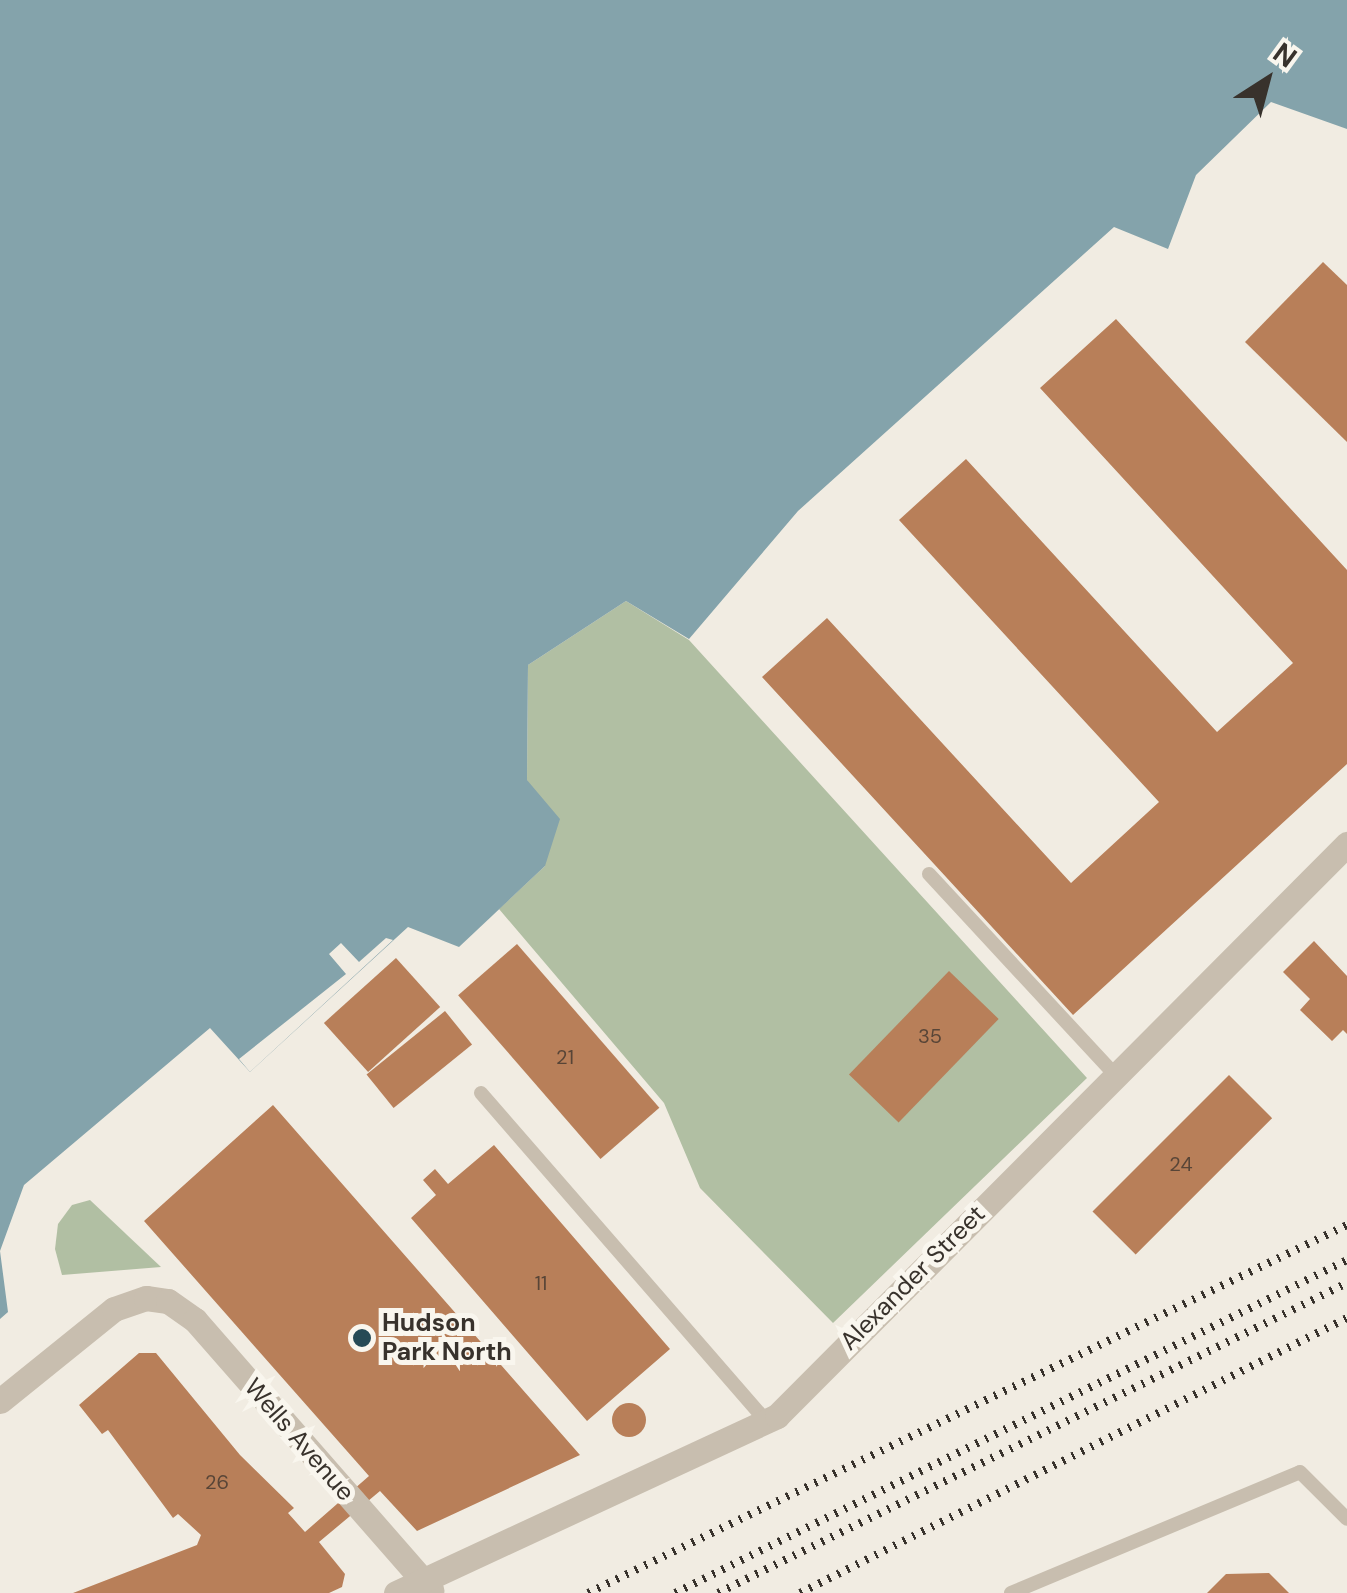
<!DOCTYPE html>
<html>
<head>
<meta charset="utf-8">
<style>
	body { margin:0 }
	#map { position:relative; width:1347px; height:1593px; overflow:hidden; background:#f1ece2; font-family:"DM Sans",sans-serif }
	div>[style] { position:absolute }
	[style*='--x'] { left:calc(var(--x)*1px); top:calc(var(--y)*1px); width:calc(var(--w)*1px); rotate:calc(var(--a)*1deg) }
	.green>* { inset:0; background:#b1bfa3 }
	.water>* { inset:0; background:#84a3ab }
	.pier>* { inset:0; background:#f1ece2 }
	.building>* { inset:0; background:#b87f59; transform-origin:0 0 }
	.round { border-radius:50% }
	.service>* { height:14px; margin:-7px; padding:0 7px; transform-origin:7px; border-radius:7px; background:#c8beaf }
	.minor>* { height:25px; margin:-12.5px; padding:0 12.5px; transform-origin:12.5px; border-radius:12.5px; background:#c8beaf }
	.rail>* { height:8px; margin-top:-4px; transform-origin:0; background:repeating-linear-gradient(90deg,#38322c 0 2.5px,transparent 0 10.5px) }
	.dots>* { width:28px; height:28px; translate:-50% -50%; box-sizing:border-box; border:5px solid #f9f6ee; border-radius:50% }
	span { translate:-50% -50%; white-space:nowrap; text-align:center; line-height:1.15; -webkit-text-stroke:10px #f9f6ee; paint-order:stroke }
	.number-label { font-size:20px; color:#584537 }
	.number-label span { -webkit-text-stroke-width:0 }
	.street-label { font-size:25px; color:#38322c }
	.poi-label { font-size:25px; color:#38322c; font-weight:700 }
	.left { translate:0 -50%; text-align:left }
	.north { position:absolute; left:1217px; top:30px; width:100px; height:100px; -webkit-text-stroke:8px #f9f6ee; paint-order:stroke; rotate:36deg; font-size:28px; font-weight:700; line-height:40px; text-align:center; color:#38322c }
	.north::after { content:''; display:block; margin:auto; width:35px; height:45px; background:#38322c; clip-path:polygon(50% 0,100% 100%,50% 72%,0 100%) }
</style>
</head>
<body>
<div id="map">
	<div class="green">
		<div style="clip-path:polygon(626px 601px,689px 640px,1087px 1078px,833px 1323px,700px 1188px,664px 1103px,499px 909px,545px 866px,527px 780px,528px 665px)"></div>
		<div style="clip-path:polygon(90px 1200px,161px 1267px,62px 1275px,55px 1249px,58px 1224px,72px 1205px)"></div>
	</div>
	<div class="water">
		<div style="clip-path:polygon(0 0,1347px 0,1347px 129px,1271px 102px,1196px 175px,1168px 249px,1114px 227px,798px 511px,689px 639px,626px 601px,528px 665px,527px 780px,560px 819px,545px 866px,459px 947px,408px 927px,250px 1072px,210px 1028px,24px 1185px,0 1251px,8px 1312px,0 1319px)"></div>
	</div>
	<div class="pier">
		<div style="clip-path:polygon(386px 938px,393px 940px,250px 1072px,239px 1059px,346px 974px,329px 954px,341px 943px,359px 962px)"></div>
	</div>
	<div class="building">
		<div style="clip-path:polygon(1323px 262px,1347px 285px,1347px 442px,1245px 342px)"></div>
		<div style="clip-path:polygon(1116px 319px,1347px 570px,1347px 764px,1073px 1015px,762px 677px,827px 618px,1071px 883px,1159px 802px,899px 520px,966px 459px,1217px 732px,1293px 663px,1040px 388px)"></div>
		<div style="clip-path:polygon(1314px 941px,1347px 976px,1347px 1034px,1343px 1030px,1332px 1041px,1300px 1010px,1310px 999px,1283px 972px)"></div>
		<div style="left:517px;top:944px;width:217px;height:78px;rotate:49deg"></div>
		<div style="left:396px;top:958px;width:66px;height:97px;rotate:48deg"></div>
		<div style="left:949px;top:971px;width:69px;height:144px;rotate:44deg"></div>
		<div style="left:445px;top:1011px;width:43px;height:101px;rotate:51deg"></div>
		<div style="left:1229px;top:1075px;width:61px;height:193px;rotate:45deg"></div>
		<div style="clip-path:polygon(273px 1105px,580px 1455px,417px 1531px,380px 1491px,319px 1542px,345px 1574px,342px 1587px,329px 1593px,73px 1593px,197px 1545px,201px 1535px,178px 1514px,173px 1518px,108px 1430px,102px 1434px,79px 1405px,139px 1353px,156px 1353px,240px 1455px,294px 1508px,288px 1513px,305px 1532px,369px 1476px,144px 1221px)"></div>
		<div style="clip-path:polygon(494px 1145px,670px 1349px,587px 1421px,411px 1218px,436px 1195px,423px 1180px,435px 1169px,448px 1184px)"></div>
		<div class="round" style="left:612px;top:1403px;width:34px;height:34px"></div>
		<div style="clip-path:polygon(1269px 1573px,1289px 1593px,1207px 1593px,1226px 1574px)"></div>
	</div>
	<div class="service">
		<div style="--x:929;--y:874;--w:272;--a:47.2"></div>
		<div style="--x:481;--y:1093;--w:435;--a:49"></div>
		<div style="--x:1011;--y:1593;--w:313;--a:-22.7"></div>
		<div style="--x:1300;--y:1472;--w:66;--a:45"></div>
	</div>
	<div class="minor">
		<div style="--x:0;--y:1401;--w:146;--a:-38.9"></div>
		<div style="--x:114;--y:1309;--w:34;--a:-19"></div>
		<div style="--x:146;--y:1298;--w:22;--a:8"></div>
		<div style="--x:168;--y:1301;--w:33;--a:35"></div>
		<div style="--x:195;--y:1320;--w:359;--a:48.8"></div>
		<div style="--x:396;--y:1593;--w:420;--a:-24.9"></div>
		<div style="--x:777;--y:1416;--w:808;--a:-45.1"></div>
	</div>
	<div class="rail">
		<div style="--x:588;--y:1593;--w:844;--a:-25.87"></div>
		<div style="--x:675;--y:1593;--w:750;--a:-26.36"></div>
		<div style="--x:718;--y:1593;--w:701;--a:-26.24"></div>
		<div style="--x:800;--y:1593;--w:612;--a:-26.69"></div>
	</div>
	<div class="dots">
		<div style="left:362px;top:1338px;background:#264a55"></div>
	</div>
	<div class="number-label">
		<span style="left:930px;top:1036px">35</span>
		<span style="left:565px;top:1057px">21</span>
		<span style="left:1181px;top:1164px">24</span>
		<span style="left:541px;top:1283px">11</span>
		<span style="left:217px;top:1482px">26</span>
	</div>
	<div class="street-label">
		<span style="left:913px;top:1278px;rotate:-45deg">Alexander Street</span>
		<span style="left:299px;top:1440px;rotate:49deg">Wells Avenue</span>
	</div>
	<div class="poi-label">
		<span class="left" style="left:382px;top:1338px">Hudson<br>Park North</span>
	</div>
	<div class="north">N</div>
</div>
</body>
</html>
